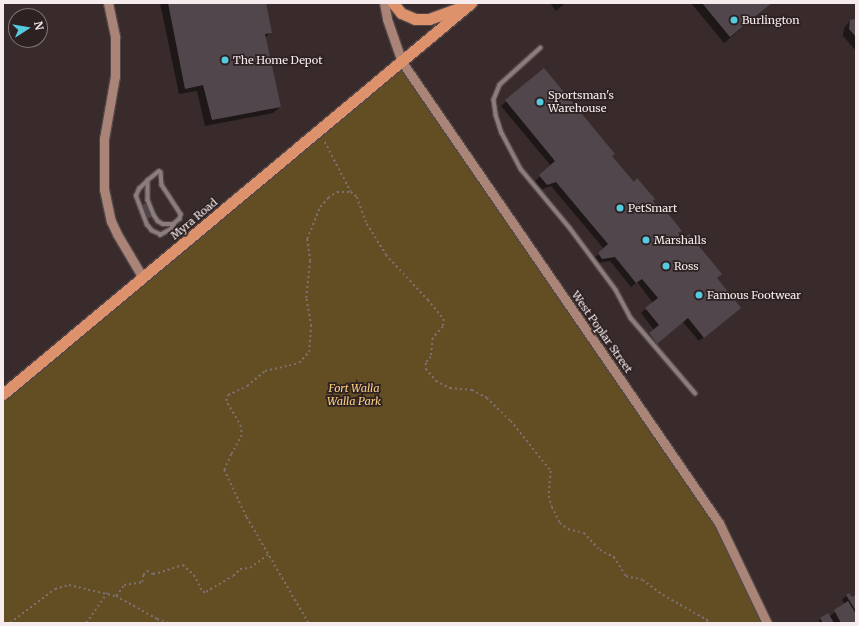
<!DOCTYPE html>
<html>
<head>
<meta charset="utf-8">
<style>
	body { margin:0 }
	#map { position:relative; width:859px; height:626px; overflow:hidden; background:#392b2c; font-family:Merriweather,serif }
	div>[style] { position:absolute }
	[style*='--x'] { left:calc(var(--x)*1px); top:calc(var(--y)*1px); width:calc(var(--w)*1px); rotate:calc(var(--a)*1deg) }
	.green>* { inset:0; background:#634e24 }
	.shadow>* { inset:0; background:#0007 }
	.building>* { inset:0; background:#52464d; transform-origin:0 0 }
	.path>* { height:1.5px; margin-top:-0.75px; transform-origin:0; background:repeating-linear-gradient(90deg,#7c7071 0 2px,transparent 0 5px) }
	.roads { filter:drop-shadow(1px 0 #534748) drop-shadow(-1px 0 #534748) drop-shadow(0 1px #534748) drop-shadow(0 -1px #534748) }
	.service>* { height:3.5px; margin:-1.75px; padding:0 1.75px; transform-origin:1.75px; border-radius:1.75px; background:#8c7c7c }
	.secondary>* { height:9px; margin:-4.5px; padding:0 4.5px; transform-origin:4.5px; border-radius:4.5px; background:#aa8476 }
	.trunk>* { height:11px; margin:-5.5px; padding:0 5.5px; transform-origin:5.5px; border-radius:5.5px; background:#dd926b }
	.dots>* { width:11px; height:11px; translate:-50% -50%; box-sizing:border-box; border:2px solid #2e2122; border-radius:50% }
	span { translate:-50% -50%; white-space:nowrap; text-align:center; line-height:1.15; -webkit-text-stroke:3.5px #2e2122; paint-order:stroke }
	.poi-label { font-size:11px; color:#f6eced }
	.left { translate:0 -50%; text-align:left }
	.street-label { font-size:11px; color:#f6eced }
	.park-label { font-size:11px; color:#fdd283; font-style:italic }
	.frame { position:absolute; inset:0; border:4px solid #f6eced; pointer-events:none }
	.north { position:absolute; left:8px; top:8px; width:40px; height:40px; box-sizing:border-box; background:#2e2122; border:1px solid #7e7273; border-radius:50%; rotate:78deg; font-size:11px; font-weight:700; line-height:16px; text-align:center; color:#f6eced }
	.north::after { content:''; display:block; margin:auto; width:14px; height:18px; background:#55cade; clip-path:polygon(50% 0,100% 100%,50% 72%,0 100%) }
</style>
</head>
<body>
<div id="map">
	<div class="green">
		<div style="clip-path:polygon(402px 62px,719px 523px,767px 623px,3px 623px,3px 394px)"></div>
	</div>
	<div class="shadow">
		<div style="clip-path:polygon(160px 3px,265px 3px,271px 32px,265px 38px,280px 107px,273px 113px,205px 126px,197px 91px,179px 94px)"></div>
		<div style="clip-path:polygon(550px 3px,565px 3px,556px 11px)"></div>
		<div style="clip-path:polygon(691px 3px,772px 3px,724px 43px)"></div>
		<div style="clip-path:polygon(850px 21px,856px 21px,856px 51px,843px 36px,844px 28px)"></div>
		<div style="clip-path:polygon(544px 69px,611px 157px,659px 211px,681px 231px,677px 234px,716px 278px,735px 312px,699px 341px,683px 322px,652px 347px,645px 338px,654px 330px,641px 313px,653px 303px,637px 282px,631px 287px,610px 261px,597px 263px,594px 258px,604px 249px,551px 186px,542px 189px,535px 181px,551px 166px,501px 106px)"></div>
		<div style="clip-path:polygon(142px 205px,151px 217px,144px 222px,139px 208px)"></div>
		<div style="clip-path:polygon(847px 595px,852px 599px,856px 596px,856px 623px,818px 623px,820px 619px,827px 615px,829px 617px,845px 604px,842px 600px)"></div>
	</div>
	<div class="building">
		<div style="clip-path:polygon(168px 3px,266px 3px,272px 33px,265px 34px,281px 107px,212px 120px,203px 85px,185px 89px)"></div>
		<div style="clip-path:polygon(702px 3px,772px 3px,730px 37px)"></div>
		<div style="clip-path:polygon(856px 19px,856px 37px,849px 29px,850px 20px)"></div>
		<div style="clip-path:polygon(544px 68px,615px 154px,612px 156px,634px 182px,637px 178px,655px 199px,653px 201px,659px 209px,662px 206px,682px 231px,678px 233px,683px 239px,689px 234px,722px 274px,717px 278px,741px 308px,704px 338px,688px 318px,657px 344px,649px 333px,659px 325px,645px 308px,658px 298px,642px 279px,636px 283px,615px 257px,602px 259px,598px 253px,608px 244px,556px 182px,547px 185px,539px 175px,555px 161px,505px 100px)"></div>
		<div style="left:147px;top:203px;width:15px;height:5px;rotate:70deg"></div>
		<div style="clip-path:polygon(849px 593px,852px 597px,856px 595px,856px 611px,846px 595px)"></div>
		<div style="clip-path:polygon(848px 601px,856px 614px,855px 623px,841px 623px,834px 610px)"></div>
		<div style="clip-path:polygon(828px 613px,834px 623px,823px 623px,820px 618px)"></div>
	</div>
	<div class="path">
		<div style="--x:325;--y:142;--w:56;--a:62.5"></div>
		<div style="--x:116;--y:596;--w:14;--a:-54"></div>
		<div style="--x:124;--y:585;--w:18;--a:-9"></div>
		<div style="--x:142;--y:582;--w:7;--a:-82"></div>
		<div style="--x:143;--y:575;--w:6;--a:-45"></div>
		<div style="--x:147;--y:571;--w:7;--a:27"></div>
		<div style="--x:153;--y:574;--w:5;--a:-11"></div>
		<div style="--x:158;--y:573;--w:26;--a:-18"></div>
		<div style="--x:183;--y:565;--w:15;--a:42"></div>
		<div style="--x:194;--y:575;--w:19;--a:62"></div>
		<div style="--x:203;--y:592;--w:3;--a:0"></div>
		<div style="--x:206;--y:592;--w:31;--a:-31"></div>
		<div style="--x:233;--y:576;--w:10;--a:-45"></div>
		<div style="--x:240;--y:569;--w:10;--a:-6"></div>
		<div style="--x:250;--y:568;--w:22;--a:-36"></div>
		<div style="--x:10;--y:623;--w:56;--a:-37.1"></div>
		<div style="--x:55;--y:589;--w:15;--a:-16"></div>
		<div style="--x:69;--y:585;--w:48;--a:13.2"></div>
		<div style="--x:116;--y:596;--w:47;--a:29.3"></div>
		<div style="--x:157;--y:619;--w:14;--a:17"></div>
		<div style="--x:86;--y:623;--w:37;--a:-55"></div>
		<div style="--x:308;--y:623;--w:123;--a:-120.3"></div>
		<div style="--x:246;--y:517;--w:52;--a:-115.1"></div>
		<div style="--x:224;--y:470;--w:17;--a:-66"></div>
		<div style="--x:231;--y:454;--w:20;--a:-60"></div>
		<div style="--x:241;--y:437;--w:10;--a:-90"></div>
		<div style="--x:241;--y:427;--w:30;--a:-120"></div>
		<div style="--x:226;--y:401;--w:6;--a:-72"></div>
		<div style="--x:228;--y:395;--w:21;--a:-25"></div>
		<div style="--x:247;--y:386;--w:23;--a:-40"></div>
		<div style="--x:265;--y:371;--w:35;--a:-13"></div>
		<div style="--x:299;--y:363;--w:15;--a:-48"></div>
		<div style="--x:309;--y:352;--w:26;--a:-86"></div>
		<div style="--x:311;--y:326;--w:28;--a:-100"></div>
		<div style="--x:306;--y:298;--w:37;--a:-84"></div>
		<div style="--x:310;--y:261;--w:22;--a:-98"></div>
		<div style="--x:307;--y:239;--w:35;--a:-68"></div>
		<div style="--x:320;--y:207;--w:12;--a:-48"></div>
		<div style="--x:328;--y:198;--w:11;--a:-34"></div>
		<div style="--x:337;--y:192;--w:14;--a:0"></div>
		<div style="--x:351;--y:192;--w:8;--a:40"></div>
		<div style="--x:357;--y:197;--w:29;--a:70"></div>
		<div style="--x:367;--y:224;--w:36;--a:58"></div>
		<div style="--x:386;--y:255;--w:62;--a:47"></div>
		<div style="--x:428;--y:300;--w:25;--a:50"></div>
		<div style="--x:444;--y:319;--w:8;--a:97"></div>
		<div style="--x:443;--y:327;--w:15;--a:132"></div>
		<div style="--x:433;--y:338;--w:19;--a:96"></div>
		<div style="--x:431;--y:357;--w:8;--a:130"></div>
		<div style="--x:426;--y:363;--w:6;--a:90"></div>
		<div style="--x:426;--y:369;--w:16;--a:50"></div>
		<div style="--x:436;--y:381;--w:16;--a:27"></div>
		<div style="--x:450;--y:388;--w:22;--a:5"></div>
		<div style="--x:472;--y:390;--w:17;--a:28"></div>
		<div style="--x:487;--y:398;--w:33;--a:44"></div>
		<div style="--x:511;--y:421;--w:64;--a:51.3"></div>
		<div style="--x:551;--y:471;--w:25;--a:95"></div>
		<div style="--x:549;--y:496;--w:11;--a:75"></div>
		<div style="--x:552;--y:507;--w:18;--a:63"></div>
		<div style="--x:560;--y:523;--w:10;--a:37"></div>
		<div style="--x:568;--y:529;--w:16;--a:14"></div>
		<div style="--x:584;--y:533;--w:23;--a:47"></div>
		<div style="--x:600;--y:550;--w:16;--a:27"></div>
		<div style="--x:614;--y:557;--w:22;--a:58"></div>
		<div style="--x:626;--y:576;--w:17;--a:13"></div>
		<div style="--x:643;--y:580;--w:25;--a:37"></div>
		<div style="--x:663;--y:595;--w:51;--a:29.6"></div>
		<div style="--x:707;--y:620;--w:4;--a:56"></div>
	</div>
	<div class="roads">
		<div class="service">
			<div style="--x:541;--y:48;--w:55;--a:137.9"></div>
			<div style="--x:500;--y:85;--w:16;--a:112"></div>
			<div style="--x:494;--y:100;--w:15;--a:82"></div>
			<div style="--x:496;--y:115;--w:19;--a:72"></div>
			<div style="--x:502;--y:133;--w:41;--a:62.2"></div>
			<div style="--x:521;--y:169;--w:77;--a:50.3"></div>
			<div style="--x:570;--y:228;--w:77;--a:53.4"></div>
			<div style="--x:616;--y:290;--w:32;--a:62"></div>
			<div style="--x:631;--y:318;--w:99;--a:49.5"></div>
			<div style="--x:161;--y:172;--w:13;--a:86"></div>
			<div style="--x:162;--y:185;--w:35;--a:57"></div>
			<div style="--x:181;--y:214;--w:5;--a:101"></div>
			<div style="--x:180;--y:219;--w:8;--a:140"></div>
			<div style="--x:148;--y:180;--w:20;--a:90"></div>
			<div style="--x:148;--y:200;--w:16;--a:68"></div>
			<div style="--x:154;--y:215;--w:7;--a:56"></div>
			<div style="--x:158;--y:221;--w:6;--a:31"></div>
			<div style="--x:163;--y:224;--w:11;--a:0"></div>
			<div style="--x:174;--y:224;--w:5;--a:112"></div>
			<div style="--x:172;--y:229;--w:13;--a:151"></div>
			<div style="--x:161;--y:235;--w:10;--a:-156"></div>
			<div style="--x:152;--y:231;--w:8;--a:-130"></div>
			<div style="--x:147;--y:225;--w:31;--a:-111"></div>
			<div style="--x:136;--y:196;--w:8;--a:-67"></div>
			<div style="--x:139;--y:189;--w:13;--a:-45"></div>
			<div style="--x:148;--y:180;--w:14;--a:-39"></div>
		</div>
		<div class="secondary">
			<div style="--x:108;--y:3;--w:35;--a:78"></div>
			<div style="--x:115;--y:37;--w:39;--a:90"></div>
			<div style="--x:115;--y:76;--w:64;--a:99.9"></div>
			<div style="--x:104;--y:139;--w:50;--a:90"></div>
			<div style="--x:104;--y:189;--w:33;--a:78"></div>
			<div style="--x:111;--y:221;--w:14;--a:65"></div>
			<div style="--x:117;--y:234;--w:51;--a:59.4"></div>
			<div style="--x:384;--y:3;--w:16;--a:79"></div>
			<div style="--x:387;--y:19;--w:46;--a:70.8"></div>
			<div style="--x:402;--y:62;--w:559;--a:55.49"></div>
			<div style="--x:719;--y:523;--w:111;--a:64.4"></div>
		</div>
		<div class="trunk">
			<div style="--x:393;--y:3;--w:13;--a:51"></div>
			<div style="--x:401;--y:13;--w:15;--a:23"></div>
			<div style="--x:415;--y:19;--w:14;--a:0"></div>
			<div style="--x:429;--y:19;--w:35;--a:-20"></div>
			<div style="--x:3;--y:394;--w:610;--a:-39.88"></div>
		</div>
	</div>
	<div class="dots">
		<div style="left:734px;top:20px;background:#55cade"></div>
		<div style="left:225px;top:60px;background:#55cade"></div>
		<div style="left:540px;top:102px;background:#55cade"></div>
		<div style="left:620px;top:208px;background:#55cade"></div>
		<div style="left:646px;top:240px;background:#55cade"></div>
		<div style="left:666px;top:266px;background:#55cade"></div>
		<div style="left:699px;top:295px;background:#55cade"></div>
	</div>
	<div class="poi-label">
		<span class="left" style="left:742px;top:20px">Burlington</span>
		<span class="left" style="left:233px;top:60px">The Home Depot</span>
		<span class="left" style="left:548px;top:102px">Sportsman's<br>Warehouse</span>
		<span class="left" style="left:628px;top:208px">PetSmart</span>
		<span class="left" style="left:654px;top:240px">Marshalls</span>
		<span class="left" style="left:674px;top:266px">Ross</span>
		<span class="left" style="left:707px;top:295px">Famous Footwear</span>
	</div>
	<div class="street-label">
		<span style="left:194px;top:219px;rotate:-40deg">Myra Road</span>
		<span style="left:602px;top:332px;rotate:55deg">West Poplar Street</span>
	</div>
	<div class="park-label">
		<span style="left:354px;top:395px">Fort Walla<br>Walla Park</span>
	</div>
	<div class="frame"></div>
	<div class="north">N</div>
</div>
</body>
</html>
